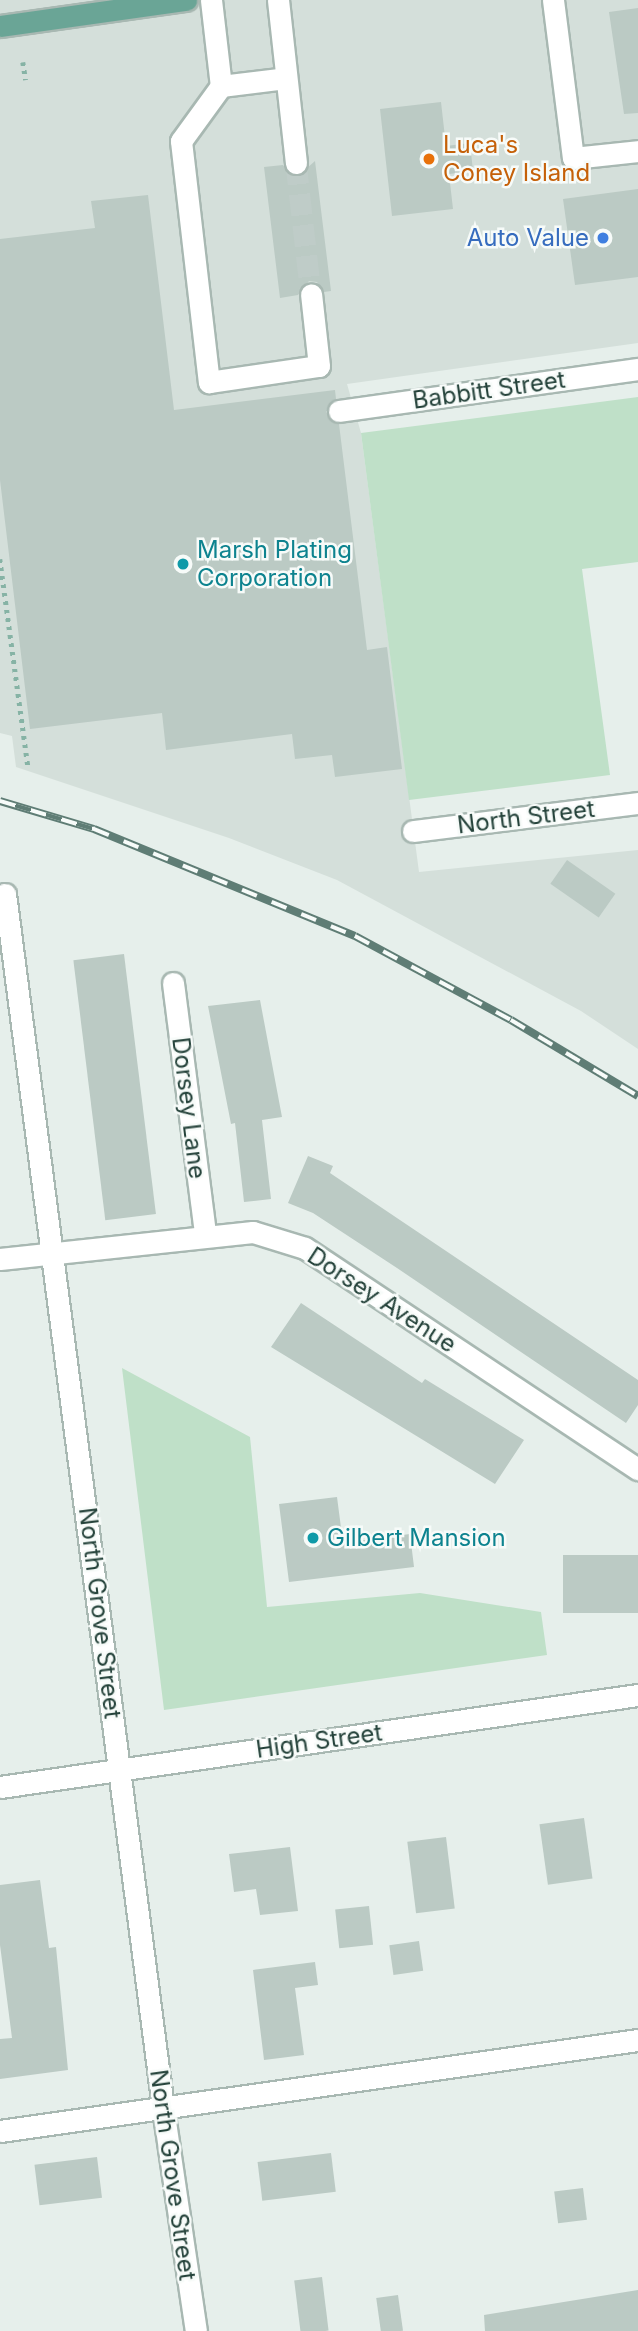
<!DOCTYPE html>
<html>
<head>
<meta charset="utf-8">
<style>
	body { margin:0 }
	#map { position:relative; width:638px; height:2331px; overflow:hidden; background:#e6efeb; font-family:Inter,sans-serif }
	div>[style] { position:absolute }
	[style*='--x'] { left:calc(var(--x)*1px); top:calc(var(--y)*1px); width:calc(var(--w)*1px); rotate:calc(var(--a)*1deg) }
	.built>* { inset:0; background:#d4dfda }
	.green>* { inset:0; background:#bfe0c8 }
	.building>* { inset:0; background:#bbcac4; transform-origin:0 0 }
	.minor-tunnel>* { height:21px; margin-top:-10.5px; transform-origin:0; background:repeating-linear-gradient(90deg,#bfccc8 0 21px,transparent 0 31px) }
	.path>* { height:4.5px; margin-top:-2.25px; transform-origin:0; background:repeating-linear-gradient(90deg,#86b3a5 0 3.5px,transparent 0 8.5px) }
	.roads { filter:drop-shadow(2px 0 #a8b8b2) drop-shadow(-2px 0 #a8b8b2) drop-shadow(0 2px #a8b8b2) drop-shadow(0 -2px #a8b8b2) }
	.minor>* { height:21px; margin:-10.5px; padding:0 10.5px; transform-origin:10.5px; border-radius:10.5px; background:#fff }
	.major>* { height:21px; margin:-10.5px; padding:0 10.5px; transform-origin:10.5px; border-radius:10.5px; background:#6aa596 }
	.rail>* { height:8px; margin-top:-4px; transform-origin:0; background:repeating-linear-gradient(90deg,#f7fbf9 0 16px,#5f7d75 0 32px); box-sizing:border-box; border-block:2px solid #5f7d75 }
	.dots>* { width:19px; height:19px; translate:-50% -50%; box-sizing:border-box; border:4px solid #f7fbf9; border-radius:50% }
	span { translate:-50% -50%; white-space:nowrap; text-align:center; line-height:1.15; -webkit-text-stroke:5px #f7fbf9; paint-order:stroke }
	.food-label { font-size:24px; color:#c56008 }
	.left { translate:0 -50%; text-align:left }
	.shop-label { font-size:24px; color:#366cbe }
	.right { translate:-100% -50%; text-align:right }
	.street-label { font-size:24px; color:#24423a }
	.culture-label { font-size:24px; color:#0d838f }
</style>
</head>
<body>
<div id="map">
	<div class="built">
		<div style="clip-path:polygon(0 0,638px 0,638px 343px,347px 384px,361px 433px,419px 872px,638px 850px,638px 1049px,581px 1011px,337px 880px,229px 838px,16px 767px,12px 736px,0 733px)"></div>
	</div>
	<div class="green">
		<div style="clip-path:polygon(638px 397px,638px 562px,582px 569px,610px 775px,409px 800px,361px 433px)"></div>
		<div style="clip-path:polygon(122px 1368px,250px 1437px,267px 1607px,420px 1593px,541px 1612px,547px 1655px,164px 1710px)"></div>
	</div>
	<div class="building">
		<div style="clip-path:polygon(638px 8px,638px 113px,624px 114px,609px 12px)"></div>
		<div style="clip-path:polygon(441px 102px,446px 146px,470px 143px,473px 171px,449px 174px,453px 209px,392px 216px,380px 109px)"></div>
		<div style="clip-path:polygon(315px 161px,331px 291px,324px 292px,317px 282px,309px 281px,298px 295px,280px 298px,264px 167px,283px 165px,290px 175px,298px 176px)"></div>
		<div style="clip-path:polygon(638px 189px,638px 277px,575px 285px,563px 199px)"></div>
		<div style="clip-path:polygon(148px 195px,174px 410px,335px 390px,336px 399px,326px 412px,339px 424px,367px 650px,387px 647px,402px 769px,335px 777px,332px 755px,295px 759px,292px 734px,166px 750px,162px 713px,30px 729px,0 480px,0 239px,95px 228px,91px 201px)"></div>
		<div style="left:567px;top:860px;width:59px;height:29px;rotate:35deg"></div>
		<div style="left:124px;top:954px;width:262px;height:51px;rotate:83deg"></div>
		<div style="clip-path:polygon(260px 1000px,282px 1117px,262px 1120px,271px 1199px,244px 1202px,235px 1123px,231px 1124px,208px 1006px)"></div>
		<div style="clip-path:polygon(308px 1156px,333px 1166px,330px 1173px,638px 1380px,638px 1405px,626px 1423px,397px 1268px,313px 1213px,288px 1203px)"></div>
		<div style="clip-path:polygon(301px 1303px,422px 1383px,425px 1379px,524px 1440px,495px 1484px,271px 1347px)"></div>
		<div style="clip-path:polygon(337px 1497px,343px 1543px,410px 1534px,414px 1567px,289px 1582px,279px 1504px)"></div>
		<div style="left:638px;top:1555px;width:58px;height:75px;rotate:90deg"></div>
		<div style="left:584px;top:1818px;width:61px;height:45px;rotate:82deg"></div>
		<div style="left:446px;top:1837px;width:72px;height:39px;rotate:83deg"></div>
		<div style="clip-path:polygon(290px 1847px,298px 1911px,260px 1915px,256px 1889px,234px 1892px,229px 1854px)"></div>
		<div style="clip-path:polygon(40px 1880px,49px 1948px,56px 1947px,68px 2070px,0 2079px,0 2039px,12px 2038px,0 1945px,0 1885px)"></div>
		<div style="left:369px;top:1906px;width:39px;height:34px;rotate:84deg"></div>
		<div style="left:419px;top:1941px;width:30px;height:30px;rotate:82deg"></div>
		<div style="clip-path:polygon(315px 1962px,318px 1985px,295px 1988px,304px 2055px,264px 2060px,253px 1970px)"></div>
		<div style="left:331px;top:2153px;width:39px;height:74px;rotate:83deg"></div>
		<div style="left:97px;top:2157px;width:41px;height:63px;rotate:83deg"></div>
		<div style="left:583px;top:2188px;width:32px;height:29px;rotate:83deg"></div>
		<div style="left:322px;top:2277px;width:54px;height:28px;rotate:83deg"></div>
		<div style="clip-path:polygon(638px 2290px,638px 2331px,485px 2331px,484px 2315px)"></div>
		<div style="left:398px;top:2295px;width:36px;height:22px;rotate:82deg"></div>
	</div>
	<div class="minor-tunnel">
		<div style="--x:296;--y:163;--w:132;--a:83.5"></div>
	</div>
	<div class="path">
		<div style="--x:23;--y:62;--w:18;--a:81"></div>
		<div style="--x:0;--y:559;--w:209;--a:82.3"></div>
	</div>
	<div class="roads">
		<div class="minor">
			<div style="--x:211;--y:0;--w:87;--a:83.4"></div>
			<div style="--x:221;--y:86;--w:68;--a:126"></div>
			<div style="--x:181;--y:141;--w:243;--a:83.4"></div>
			<div style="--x:209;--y:382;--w:111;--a:-8.3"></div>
			<div style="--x:319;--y:366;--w:72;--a:-96.3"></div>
			<div style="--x:278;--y:0;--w:164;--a:83.7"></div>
			<div style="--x:553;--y:0;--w:159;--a:82.8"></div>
			<div style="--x:573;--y:158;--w:65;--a:-6.1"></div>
			<div style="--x:221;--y:86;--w:65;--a:-7"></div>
			<div style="--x:339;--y:411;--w:302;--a:-8"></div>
			<div style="--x:413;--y:831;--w:227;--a:-7.1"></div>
			<div style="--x:5;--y:894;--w:1224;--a:82.58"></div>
			<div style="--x:163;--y:2108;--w:225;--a:81.6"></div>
			<div style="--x:173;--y:983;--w:253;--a:82.7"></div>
			<div style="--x:0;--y:1259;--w:254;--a:-6.1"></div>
			<div style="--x:253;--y:1232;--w:54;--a:17.1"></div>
			<div style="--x:305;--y:1248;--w:400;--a:33.6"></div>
			<div style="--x:0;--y:1787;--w:645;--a:-8.21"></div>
			<div style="--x:0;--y:2131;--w:644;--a:-8.12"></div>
		</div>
		<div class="major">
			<div style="--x:0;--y:26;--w:188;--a:-8"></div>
		</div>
	</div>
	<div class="rail">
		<div style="--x:0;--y:801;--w:98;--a:16.6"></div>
		<div style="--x:94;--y:829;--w:282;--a:22.3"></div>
		<div style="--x:355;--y:936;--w:177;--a:28.3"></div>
		<div style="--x:511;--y:1020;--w:148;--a:30.9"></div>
	</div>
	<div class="dots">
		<div style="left:429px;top:159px;background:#e8710a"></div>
		<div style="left:603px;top:238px;background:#3f7fe0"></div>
		<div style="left:183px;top:564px;background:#0f9aa8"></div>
		<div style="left:313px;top:1538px;background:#0f9aa8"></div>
	</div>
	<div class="food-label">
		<span class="left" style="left:443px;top:159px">Luca's<br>Coney Island</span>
	</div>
	<div class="shop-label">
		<span class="right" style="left:589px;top:238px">Auto Value</span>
	</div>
	<div class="street-label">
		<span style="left:489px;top:390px;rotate:-8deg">Babbitt Street</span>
		<span style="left:526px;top:817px;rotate:-7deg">North Street</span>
		<span style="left:189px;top:1108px;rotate:83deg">Dorsey Lane</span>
		<span style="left:382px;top:1300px;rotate:33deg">Dorsey Avenue</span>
		<span style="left:100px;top:1613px;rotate:83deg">North Grove Street</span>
		<span style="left:319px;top:1741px;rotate:-8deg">High Street</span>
		<span style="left:173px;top:2175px;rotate:82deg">North Grove Street</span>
	</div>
	<div class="culture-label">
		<span class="left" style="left:197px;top:564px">Marsh Plating<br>Corporation</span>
		<span class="left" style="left:327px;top:1538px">Gilbert Mansion</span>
	</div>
</div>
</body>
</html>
